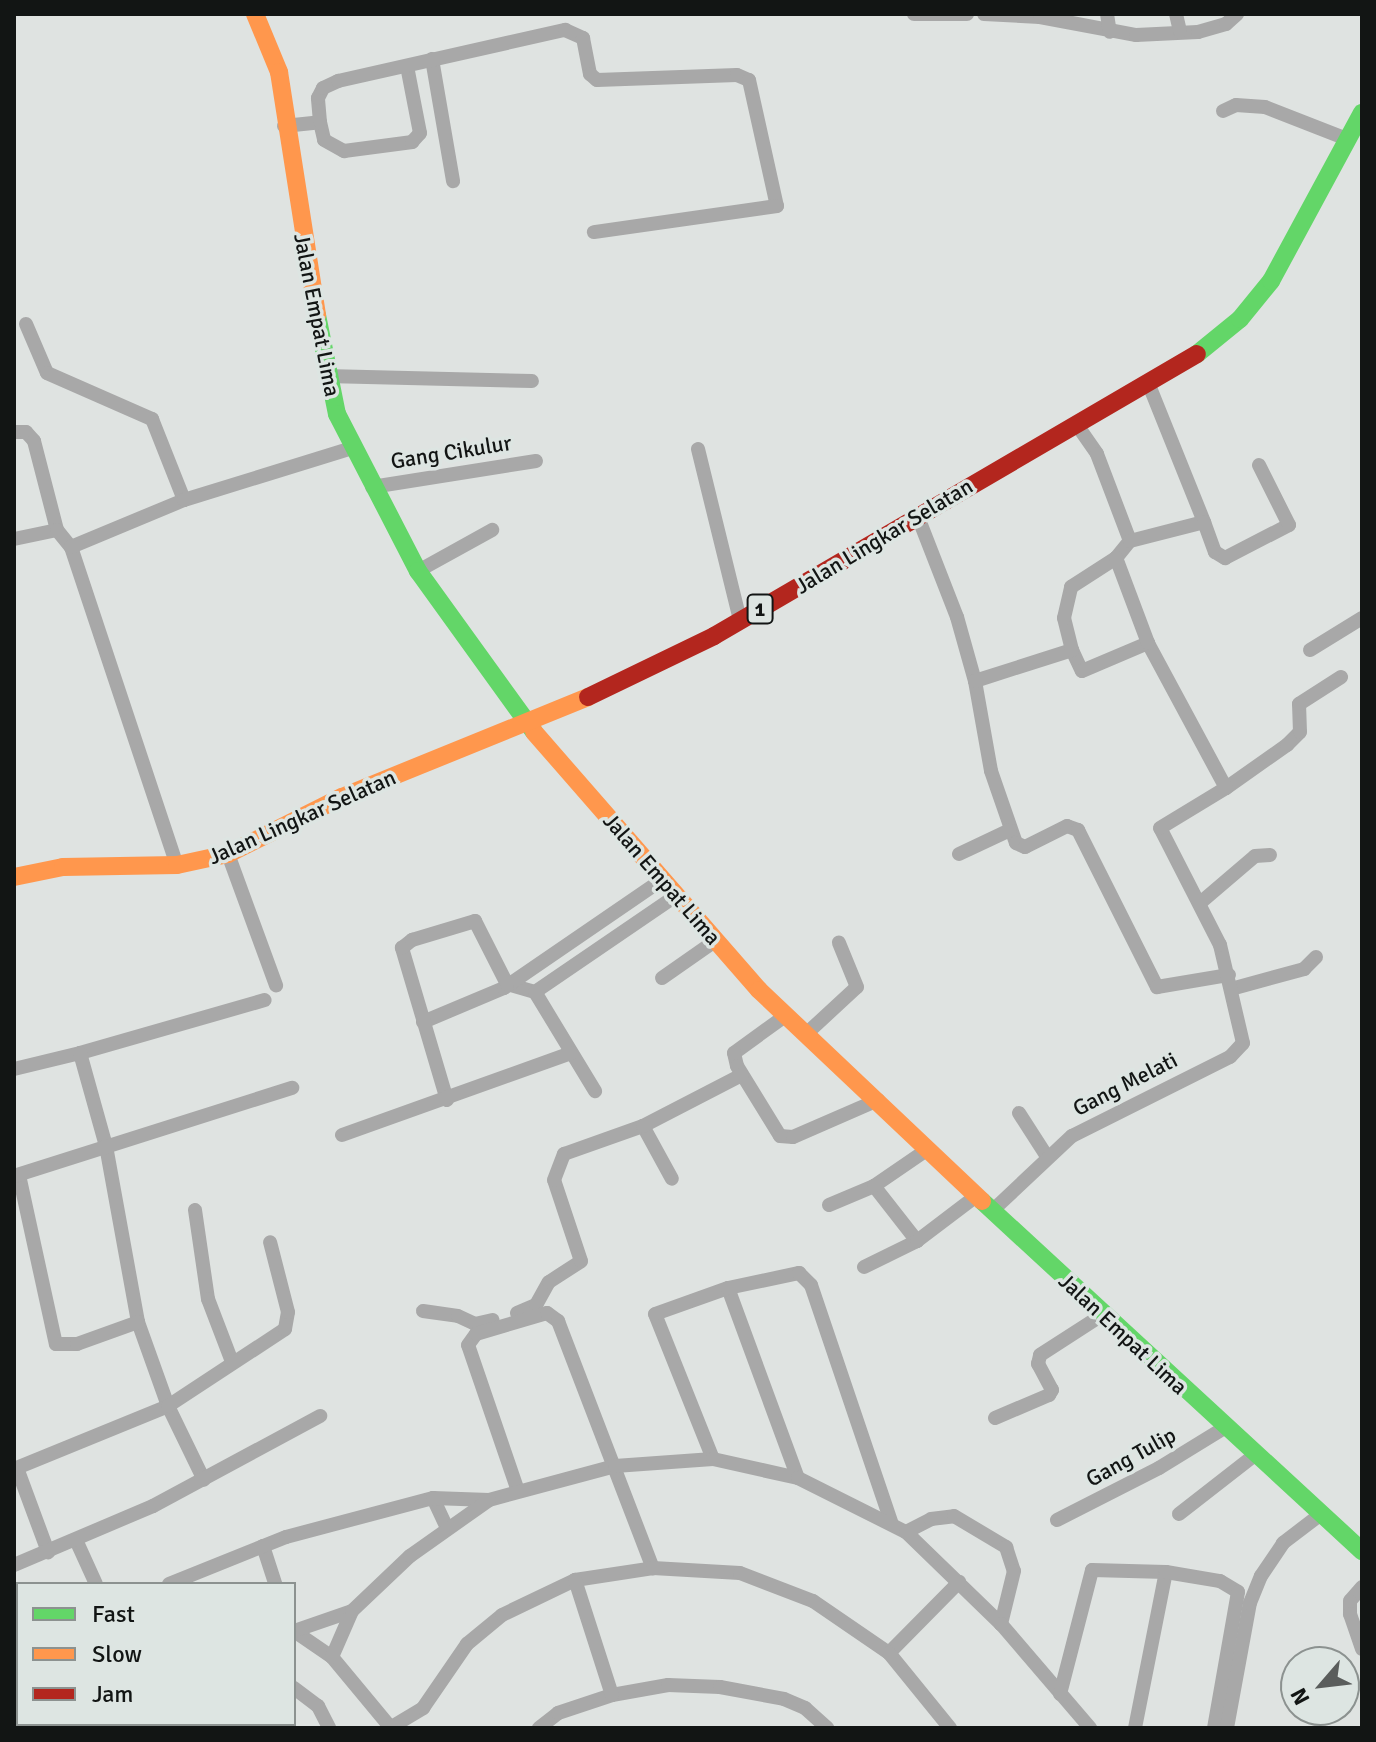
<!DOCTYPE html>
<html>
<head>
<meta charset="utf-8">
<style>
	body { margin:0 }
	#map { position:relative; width:1376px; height:1742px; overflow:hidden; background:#dfe3e1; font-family:Signika,sans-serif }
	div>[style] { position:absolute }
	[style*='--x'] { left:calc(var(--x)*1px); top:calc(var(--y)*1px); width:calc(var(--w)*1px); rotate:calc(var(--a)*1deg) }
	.street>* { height:14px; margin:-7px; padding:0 7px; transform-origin:7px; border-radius:7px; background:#a8a8a8 }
	.fast>* { height:18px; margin:-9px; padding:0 9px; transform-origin:9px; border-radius:9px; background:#63d668 }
	.slow>* { height:18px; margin:-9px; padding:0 9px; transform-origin:9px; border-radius:9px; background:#ff974d }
	.jam>* { height:18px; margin:-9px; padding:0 9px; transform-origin:9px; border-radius:9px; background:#b3261e }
	span { translate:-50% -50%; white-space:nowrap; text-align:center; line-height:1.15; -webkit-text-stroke:7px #dde5e2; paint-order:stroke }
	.shield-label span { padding:2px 6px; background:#dde5e2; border:2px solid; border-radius:6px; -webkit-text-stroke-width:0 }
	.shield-label { font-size:20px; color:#121514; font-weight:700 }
	.street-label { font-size:22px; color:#121514 }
	.frame { position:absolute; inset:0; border:16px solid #121514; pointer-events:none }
	.legend { position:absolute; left:16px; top:1582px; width:280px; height:144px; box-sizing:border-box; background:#dde5e2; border:2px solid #8c9290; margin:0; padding:10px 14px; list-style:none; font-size:24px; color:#121514 }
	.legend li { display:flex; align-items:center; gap:16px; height:40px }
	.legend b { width:40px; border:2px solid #8c9290 }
	.north { position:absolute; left:1280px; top:1646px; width:80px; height:80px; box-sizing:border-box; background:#dde5e2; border:2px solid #8c9290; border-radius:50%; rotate:242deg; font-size:22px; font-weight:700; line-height:32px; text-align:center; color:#121514 }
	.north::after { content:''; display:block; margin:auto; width:28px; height:36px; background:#5a5d5c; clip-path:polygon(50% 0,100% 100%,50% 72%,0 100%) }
</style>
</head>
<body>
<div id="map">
	<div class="street">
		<div style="--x:914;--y:14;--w:53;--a:0"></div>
		<div style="--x:984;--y:14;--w:56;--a:3.1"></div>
		<div style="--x:1040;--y:17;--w:98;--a:10.6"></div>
		<div style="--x:1136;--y:35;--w:62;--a:-2.8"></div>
		<div style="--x:1198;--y:32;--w:29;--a:-16"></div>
		<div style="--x:1226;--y:24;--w:15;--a:-42"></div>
		<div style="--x:1107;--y:14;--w:18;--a:81"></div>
		<div style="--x:1176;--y:14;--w:18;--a:77"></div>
		<div style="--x:432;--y:59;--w:124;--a:80.2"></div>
		<div style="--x:1223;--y:111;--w:14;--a:-25"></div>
		<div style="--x:1236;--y:105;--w:29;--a:4"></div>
		<div style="--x:1265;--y:107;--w:90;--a:21.4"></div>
		<div style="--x:320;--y:122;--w:18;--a:77"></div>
		<div style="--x:324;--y:140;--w:23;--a:29"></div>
		<div style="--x:344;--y:151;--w:69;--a:-7.5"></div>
		<div style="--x:412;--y:142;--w:12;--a:-48"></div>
		<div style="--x:420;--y:133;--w:68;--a:-101"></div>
		<div style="--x:284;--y:126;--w:36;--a:-6"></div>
		<div style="--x:320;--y:122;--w:24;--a:-95"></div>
		<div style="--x:318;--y:98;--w:11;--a:-63"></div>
		<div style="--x:323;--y:88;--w:17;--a:-25"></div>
		<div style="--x:338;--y:81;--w:233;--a:-12.7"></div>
		<div style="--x:565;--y:30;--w:20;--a:24"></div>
		<div style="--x:583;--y:38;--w:37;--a:79"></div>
		<div style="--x:590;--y:74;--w:9;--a:41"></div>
		<div style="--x:597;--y:80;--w:140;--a:-2"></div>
		<div style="--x:737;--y:75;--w:13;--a:23"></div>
		<div style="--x:749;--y:80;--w:129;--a:77.5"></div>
		<div style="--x:777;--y:206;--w:185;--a:171.9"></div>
		<div style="--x:26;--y:324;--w:53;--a:66.8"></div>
		<div style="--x:47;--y:373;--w:115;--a:23.7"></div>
		<div style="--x:152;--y:419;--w:87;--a:68.4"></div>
		<div style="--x:326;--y:376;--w:206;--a:1.4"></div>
		<div style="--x:1149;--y:385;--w:148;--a:68.1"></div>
		<div style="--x:1077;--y:425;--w:35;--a:55"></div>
		<div style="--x:1097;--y:454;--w:93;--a:69.2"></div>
		<div style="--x:14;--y:432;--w:12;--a:0"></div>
		<div style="--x:26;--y:432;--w:12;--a:48"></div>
		<div style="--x:34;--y:441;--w:92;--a:75.5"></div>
		<div style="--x:698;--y:449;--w:176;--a:76.2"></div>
		<div style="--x:372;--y:487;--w:166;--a:-9"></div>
		<div style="--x:918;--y:517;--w:107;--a:68.7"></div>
		<div style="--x:957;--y:617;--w:66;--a:74.3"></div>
		<div style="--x:975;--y:681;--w:91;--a:79.9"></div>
		<div style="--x:991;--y:771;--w:76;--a:70.9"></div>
		<div style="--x:1016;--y:843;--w:10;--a:24"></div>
		<div style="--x:1025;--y:847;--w:47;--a:-26.6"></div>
		<div style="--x:1067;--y:826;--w:12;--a:20"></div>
		<div style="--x:1078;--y:830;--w:176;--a:63.3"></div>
		<div style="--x:1157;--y:987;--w:73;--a:-9.5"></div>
		<div style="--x:14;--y:539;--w:44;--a:-11.8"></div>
		<div style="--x:57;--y:530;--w:22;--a:51"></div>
		<div style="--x:71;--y:547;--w:335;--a:71.6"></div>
		<div style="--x:71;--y:547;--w:122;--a:-22.6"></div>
		<div style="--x:184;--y:500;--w:176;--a:-17.2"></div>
		<div style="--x:418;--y:571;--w:85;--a:-29"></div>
		<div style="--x:1072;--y:650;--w:23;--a:65"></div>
		<div style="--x:1082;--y:671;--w:72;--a:-23"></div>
		<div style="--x:1310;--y:650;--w:61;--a:-31.6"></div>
		<div style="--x:975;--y:681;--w:102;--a:-17.7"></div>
		<div style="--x:1072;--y:650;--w:33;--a:-104"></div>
		<div style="--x:1064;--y:618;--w:32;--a:-77"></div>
		<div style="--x:1071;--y:587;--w:54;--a:-32.8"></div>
		<div style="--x:1116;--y:558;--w:22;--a:-51"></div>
		<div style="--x:1130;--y:541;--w:76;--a:-14.4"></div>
		<div style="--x:1204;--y:522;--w:32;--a:70"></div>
		<div style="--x:1215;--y:552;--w:12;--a:31"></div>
		<div style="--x:1225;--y:558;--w:72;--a:-27.3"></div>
		<div style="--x:1289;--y:525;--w:67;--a:-116.6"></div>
		<div style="--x:1226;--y:788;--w:75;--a:-35.2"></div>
		<div style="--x:1287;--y:745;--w:18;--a:-45"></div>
		<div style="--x:1300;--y:732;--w:28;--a:-92"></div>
		<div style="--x:1299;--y:704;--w:50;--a:-32.7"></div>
		<div style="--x:228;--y:854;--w:140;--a:69.9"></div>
		<div style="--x:959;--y:854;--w:56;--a:-25.2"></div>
		<div style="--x:1200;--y:903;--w:72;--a:-40.5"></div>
		<div style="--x:1255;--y:856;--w:15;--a:-4"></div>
		<div style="--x:662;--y:978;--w:65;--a:-34.9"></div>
		<div style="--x:507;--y:984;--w:29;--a:16"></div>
		<div style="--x:535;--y:992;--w:116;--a:58.8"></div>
		<div style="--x:1231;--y:989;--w:76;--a:-15.3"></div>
		<div style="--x:1304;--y:969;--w:17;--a:-45"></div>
		<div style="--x:535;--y:992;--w:172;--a:-34.3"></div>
		<div style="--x:785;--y:1016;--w:63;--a:144"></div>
		<div style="--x:734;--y:1053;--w:13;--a:77"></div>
		<div style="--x:737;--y:1066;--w:82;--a:58.4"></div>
		<div style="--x:780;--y:1136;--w:13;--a:4"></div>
		<div style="--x:793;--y:1137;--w:93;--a:-23.5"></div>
		<div style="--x:423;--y:1022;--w:88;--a:-22.8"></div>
		<div style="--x:504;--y:988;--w:191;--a:-34.4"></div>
		<div style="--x:806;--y:1034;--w:69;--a:-42.7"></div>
		<div style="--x:857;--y:987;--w:48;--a:-112.2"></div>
		<div style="--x:80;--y:1053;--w:192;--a:-16"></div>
		<div style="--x:14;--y:1069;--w:68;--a:-13.6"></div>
		<div style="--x:80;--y:1053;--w:97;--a:74.4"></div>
		<div style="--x:106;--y:1146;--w:179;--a:79.7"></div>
		<div style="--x:138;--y:1322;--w:89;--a:70.3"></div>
		<div style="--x:168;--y:1406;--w:82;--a:64.1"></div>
		<div style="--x:447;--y:1100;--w:159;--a:-106.5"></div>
		<div style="--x:402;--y:948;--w:13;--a:-39"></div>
		<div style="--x:412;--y:940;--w:66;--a:-16.8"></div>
		<div style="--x:475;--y:921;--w:71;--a:63.1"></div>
		<div style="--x:1019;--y:1113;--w:50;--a:57.3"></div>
		<div style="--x:643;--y:1126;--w:60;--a:61.3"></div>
		<div style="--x:342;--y:1135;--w:243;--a:-19.7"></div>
		<div style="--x:19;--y:1175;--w:173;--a:77.7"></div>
		<div style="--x:56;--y:1344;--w:21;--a:0"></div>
		<div style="--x:77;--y:1344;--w:65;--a:-19.8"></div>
		<div style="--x:14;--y:1176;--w:292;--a:-17.6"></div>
		<div style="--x:874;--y:1186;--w:70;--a:52"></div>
		<div style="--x:829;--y:1205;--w:49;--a:-22.9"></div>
		<div style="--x:874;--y:1186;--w:65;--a:-34.4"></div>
		<div style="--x:195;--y:1210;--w:90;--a:81.7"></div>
		<div style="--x:208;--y:1299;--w:67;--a:69.1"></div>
		<div style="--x:992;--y:1211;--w:110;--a:-43.2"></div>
		<div style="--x:1072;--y:1136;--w:177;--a:-26.6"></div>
		<div style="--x:1230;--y:1057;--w:19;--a:-47"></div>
		<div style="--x:1243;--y:1043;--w:101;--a:-103.2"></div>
		<div style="--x:1220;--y:945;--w:131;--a:-117.1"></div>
		<div style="--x:1160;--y:828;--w:77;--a:-31.2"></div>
		<div style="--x:1226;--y:788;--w:165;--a:-118.3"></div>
		<div style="--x:1148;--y:643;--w:91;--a:-110.6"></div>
		<div style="--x:864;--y:1267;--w:59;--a:-26.1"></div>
		<div style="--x:917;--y:1241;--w:73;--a:-37.2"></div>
		<div style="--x:728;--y:1288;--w:202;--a:69.8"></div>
		<div style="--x:423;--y:1311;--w:35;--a:8"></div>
		<div style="--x:458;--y:1316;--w:19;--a:25"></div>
		<div style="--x:475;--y:1324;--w:18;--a:-13"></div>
		<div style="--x:517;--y:1313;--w:21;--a:-23"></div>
		<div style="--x:536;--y:1305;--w:26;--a:-61"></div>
		<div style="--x:549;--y:1282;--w:38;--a:-33"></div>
		<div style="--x:581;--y:1261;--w:85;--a:-108.4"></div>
		<div style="--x:554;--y:1180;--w:28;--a:-69"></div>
		<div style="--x:564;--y:1154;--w:84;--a:-19.5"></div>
		<div style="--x:643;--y:1126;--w:111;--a:-27.3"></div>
		<div style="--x:995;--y:1418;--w:59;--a:-23.1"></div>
		<div style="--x:1049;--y:1395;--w:6;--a:-59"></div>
		<div style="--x:1052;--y:1390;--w:30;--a:-118"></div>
		<div style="--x:1038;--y:1364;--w:9;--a:-77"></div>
		<div style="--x:1040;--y:1355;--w:74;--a:-32.8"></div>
		<div style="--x:713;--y:1459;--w:156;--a:-111.8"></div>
		<div style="--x:655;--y:1314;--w:77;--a:-19.6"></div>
		<div style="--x:728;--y:1288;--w:73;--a:-11.9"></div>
		<div style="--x:799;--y:1273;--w:17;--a:45"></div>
		<div style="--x:811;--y:1285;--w:252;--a:71.3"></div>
		<div style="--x:17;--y:1468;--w:90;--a:69.7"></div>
		<div style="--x:14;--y:1469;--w:166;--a:-22.2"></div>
		<div style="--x:168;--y:1406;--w:140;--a:-33.3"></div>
		<div style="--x:285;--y:1329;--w:17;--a:-80"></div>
		<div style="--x:288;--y:1312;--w:72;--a:-104.4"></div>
		<div style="--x:518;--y:1491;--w:154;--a:-108.9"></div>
		<div style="--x:468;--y:1345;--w:14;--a:-54"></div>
		<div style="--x:476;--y:1334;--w:74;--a:-16.5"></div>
		<div style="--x:547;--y:1313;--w:14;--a:36"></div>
		<div style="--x:558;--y:1321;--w:265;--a:69"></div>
		<div style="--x:433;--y:1498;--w:33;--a:65"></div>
		<div style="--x:1179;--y:1514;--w:98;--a:-37.9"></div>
		<div style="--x:1057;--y:1520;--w:114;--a:-27"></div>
		<div style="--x:1159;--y:1468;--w:76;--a:-31.6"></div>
		<div style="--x:906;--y:1532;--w:28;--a:-27"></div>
		<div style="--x:931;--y:1519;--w:23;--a:-7"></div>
		<div style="--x:954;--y:1516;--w:61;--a:30.8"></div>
		<div style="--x:1006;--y:1547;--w:25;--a:72"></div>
		<div style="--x:1014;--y:1571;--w:55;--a:103.8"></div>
		<div style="--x:76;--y:1540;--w:48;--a:65.6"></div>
		<div style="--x:263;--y:1546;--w:40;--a:72"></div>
		<div style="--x:14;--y:1565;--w:151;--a:-23"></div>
		<div style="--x:153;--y:1506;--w:190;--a:-28.3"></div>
		<div style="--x:169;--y:1584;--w:126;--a:-21.9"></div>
		<div style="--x:286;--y:1537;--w:152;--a:-14.9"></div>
		<div style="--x:433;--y:1498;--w:56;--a:2"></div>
		<div style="--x:489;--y:1500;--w:131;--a:-15.1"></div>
		<div style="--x:615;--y:1466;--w:98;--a:-4.1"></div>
		<div style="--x:713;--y:1459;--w:87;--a:12.6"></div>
		<div style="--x:798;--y:1478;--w:121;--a:26.6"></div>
		<div style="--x:906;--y:1532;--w:132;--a:44.1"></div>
		<div style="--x:1001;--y:1624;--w:137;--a:49.4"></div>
		<div style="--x:1362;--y:1587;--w:18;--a:131"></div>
		<div style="--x:1350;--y:1601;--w:13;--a:90"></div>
		<div style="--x:1350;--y:1614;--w:37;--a:71"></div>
		<div style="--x:294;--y:1631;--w:46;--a:34.4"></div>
		<div style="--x:332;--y:1657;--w:92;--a:50.3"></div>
		<div style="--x:294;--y:1631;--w:61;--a:-19"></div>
		<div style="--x:14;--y:1646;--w:4;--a:-14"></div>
		<div style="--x:889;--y:1653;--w:100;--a:-45.4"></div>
		<div style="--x:332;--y:1657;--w:50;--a:-66.5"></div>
		<div style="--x:352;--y:1611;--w:80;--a:-43.5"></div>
		<div style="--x:410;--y:1556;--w:97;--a:-35.3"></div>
		<div style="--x:14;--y:1674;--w:11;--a:68"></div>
		<div style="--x:294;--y:1688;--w:30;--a:37"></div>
		<div style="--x:318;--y:1706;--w:25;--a:63"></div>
		<div style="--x:1060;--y:1694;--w:128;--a:-75.5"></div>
		<div style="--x:1092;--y:1570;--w:74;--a:1.5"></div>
		<div style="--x:612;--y:1695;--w:57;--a:-10.1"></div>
		<div style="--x:668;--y:1685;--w:52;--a:2.2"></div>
		<div style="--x:720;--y:1687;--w:65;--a:10.6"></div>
		<div style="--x:784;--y:1699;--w:23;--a:23"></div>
		<div style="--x:805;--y:1708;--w:30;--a:42"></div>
		<div style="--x:33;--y:1724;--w:4;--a:63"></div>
		<div style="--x:125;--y:1728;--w:12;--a:-20"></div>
		<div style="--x:390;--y:1728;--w:39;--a:-31"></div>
		<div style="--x:423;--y:1708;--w:78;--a:-55.5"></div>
		<div style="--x:467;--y:1644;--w:45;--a:-39.6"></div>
		<div style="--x:502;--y:1615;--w:81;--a:-25.6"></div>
		<div style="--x:575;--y:1580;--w:79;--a:-8.7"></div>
		<div style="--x:653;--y:1568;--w:87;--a:3.3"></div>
		<div style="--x:740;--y:1573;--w:78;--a:21"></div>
		<div style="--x:813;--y:1601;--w:92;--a:34.4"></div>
		<div style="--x:889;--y:1653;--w:97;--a:50.9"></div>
		<div style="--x:539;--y:1728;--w:24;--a:-38"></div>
		<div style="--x:558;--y:1713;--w:57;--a:-18.4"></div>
		<div style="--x:612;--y:1695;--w:121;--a:-107.8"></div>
		<div style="--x:1135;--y:1728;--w:159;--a:-78.8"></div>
		<div style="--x:1166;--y:1572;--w:55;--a:9.5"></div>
		<div style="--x:1220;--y:1581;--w:21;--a:31"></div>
		<div style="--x:1238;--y:1592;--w:138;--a:100"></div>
		<div style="--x:1227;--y:1728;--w:127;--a:-79.6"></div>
		<div style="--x:1250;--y:1603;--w:29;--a:-68"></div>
		<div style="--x:1261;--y:1576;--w:40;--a:-56"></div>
		<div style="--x:1283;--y:1543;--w:48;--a:-37.3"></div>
	</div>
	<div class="fast">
		<div style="--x:317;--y:315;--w:101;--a:78.6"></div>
		<div style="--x:337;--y:414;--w:177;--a:62.7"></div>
		<div style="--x:418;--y:571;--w:198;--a:54.2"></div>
		<div style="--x:1197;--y:354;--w:55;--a:-39.1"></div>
		<div style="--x:1240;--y:319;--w:49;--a:-50.8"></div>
		<div style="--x:1271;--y:281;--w:191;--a:-61.6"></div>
		<div style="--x:982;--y:1201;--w:517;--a:42.65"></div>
	</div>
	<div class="slow">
		<div style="--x:255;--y:14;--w:63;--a:67.5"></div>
		<div style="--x:279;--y:72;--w:246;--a:81.1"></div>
		<div style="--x:534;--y:732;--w:342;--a:48.9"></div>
		<div style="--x:759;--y:990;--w:307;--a:43.4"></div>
		<div style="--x:14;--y:877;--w:50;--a:-11.5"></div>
		<div style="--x:63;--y:867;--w:114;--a:-1"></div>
		<div style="--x:177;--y:865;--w:52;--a:-12.2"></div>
		<div style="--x:228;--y:854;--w:127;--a:-26.6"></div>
		<div style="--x:342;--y:797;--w:266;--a:-22.1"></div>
	</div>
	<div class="jam">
		<div style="--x:588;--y:697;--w:140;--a:-25.8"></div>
		<div style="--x:714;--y:636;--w:559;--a:-30.28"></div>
	</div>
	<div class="shield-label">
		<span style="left:760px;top:609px">1</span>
	</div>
	<div class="street-label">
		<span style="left:317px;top:315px;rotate:79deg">Jalan Empat Lima</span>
		<span style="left:451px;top:452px;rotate:-9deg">Gang Cikulur</span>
		<span style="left:884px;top:536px;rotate:-31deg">Jalan Lingkar Selatan</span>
		<span style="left:302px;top:817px;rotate:-24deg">Jalan Lingkar Selatan</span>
		<span style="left:662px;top:879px;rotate:49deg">Jalan Empat Lima</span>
		<span style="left:1125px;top:1084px;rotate:-27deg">Gang Melati</span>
		<span style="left:1123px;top:1334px;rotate:43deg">Jalan Empat Lima</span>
		<span style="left:1131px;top:1457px;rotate:-29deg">Gang Tulip</span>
	</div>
	<div class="frame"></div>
	<ul class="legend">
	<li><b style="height:10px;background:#63d668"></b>Fast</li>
	<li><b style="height:10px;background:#ff974d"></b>Slow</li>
	<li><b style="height:10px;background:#b3261e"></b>Jam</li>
	</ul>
	<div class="north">N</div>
</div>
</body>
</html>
